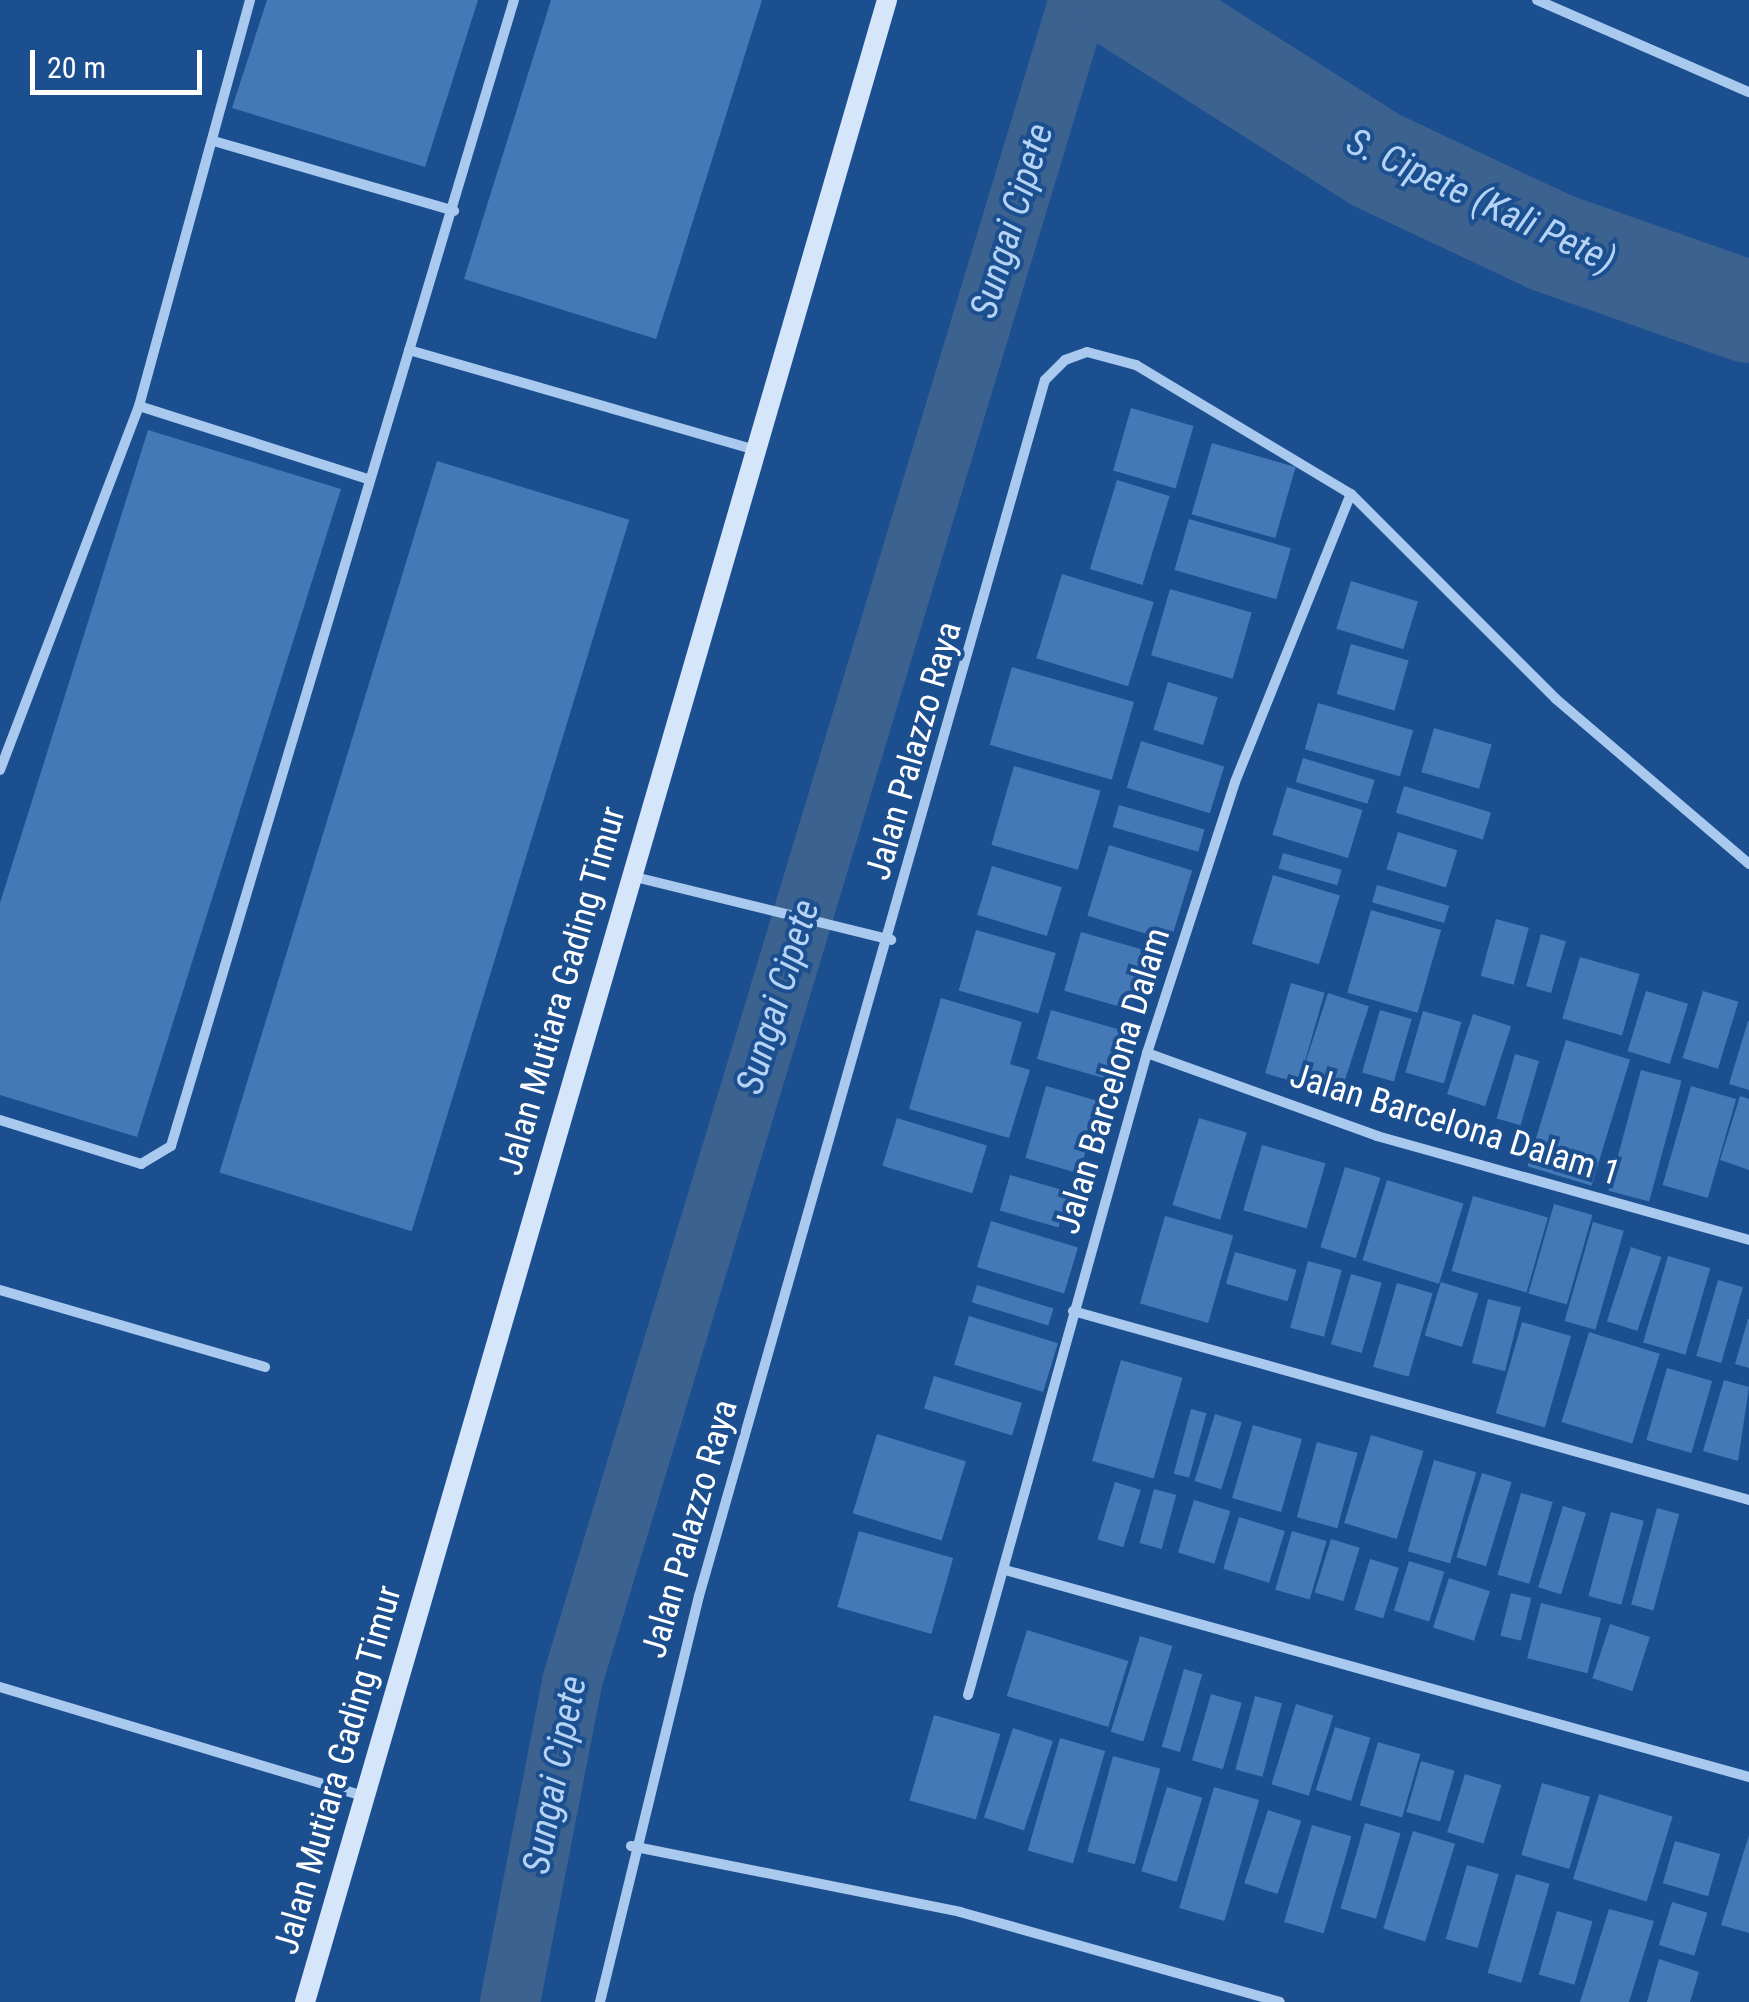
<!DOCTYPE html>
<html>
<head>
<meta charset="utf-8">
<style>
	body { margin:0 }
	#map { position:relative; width:1749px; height:2002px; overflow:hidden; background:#1b4f8f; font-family:"Roboto Condensed",sans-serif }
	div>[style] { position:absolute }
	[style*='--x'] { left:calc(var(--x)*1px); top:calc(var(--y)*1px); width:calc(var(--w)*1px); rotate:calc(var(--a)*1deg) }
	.canal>* { height:60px; margin:-30px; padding:0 30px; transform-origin:30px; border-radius:30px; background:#3c6290 }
	.river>* { height:102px; margin:-51px; padding:0 51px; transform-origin:51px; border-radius:51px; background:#3c6290 }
	.building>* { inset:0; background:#4478b7; transform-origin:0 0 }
	.street>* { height:10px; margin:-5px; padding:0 5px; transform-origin:5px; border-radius:5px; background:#a9c9ee }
	.secondary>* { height:20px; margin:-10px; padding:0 10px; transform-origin:10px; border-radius:10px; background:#d6e6fa }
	span { translate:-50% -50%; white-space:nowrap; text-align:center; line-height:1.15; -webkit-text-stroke:8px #1b4f8f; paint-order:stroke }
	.street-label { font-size:35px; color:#fff }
	.water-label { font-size:38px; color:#b5d3f5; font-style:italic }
	.scale { position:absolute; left:30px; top:50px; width:172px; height:45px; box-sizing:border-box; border:5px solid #fff; border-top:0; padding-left:12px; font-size:30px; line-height:35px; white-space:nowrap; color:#fff; -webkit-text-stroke:8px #1b4f8f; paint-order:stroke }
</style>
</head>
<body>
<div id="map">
	<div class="canal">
		<div style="--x:510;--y:2002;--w:326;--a:-79"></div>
		<div style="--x:572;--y:1682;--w:1757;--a:-73.23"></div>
	</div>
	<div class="river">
		<div style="--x:1124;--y:0;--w:299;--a:32.4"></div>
		<div style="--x:1376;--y:160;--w:192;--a:25.2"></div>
		<div style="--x:1550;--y:242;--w:211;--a:19.4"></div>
	</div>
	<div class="building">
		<div style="clip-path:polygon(267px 0,478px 0,425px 167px,232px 108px)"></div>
		<div style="clip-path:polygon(551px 0,762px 0,656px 339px,464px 279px)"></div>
		<div style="left:1131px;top:408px;width:65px;height:65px;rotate:16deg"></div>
		<div style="clip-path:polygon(148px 430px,341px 489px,137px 1137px,0 1095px,0 903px)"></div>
		<div style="left:1212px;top:443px;width:87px;height:74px;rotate:16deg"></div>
		<div style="left:437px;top:461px;width:201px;height:744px;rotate:17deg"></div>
		<div style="left:1117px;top:480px;width:55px;height:93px;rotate:17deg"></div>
		<div style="left:1189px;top:519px;width:106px;height:53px;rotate:16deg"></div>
		<div style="left:1062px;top:574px;width:96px;height:88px;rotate:17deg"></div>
		<div style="left:1351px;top:581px;width:70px;height:50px;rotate:17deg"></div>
		<div style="left:1170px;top:589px;width:85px;height:69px;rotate:16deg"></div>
		<div style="left:1351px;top:644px;width:60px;height:52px;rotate:16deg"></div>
		<div style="left:1012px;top:667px;width:127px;height:81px;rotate:16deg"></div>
		<div style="left:1168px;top:682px;width:52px;height:50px;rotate:17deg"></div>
		<div style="left:1318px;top:703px;width:99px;height:48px;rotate:16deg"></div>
		<div style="left:1434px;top:728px;width:60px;height:46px;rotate:16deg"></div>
		<div style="left:1141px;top:741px;width:87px;height:49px;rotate:17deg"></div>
		<div style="left:1303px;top:758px;width:75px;height:25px;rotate:17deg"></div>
		<div style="left:1014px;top:766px;width:90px;height:82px;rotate:16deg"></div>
		<div style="left:1404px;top:786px;width:91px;height:28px;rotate:17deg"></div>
		<div style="left:1287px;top:787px;width:79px;height:50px;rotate:17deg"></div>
		<div style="left:1119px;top:805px;width:89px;height:23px;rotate:16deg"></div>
		<div style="left:1398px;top:832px;width:62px;height:39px;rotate:17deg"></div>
		<div style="left:1109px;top:845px;width:87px;height:74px;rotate:17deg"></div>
		<div style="left:1283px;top:853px;width:61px;height:16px;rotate:16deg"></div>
		<div style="left:992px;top:866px;width:73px;height:51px;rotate:17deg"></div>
		<div style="left:1273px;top:875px;width:70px;height:72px;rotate:17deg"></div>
		<div style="left:1377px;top:885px;width:75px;height:18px;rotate:16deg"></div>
		<div style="left:1371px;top:910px;width:73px;height:86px;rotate:16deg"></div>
		<div style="left:1496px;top:919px;width:34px;height:59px;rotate:15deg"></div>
		<div style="left:976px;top:930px;width:83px;height:63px;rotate:16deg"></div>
		<div style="left:1081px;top:932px;width:69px;height:61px;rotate:16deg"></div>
		<div style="left:1541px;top:934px;width:26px;height:54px;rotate:16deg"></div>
		<div style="left:1580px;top:957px;width:62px;height:64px;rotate:16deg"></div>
		<div style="left:1291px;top:983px;width:35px;height:94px;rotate:16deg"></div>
		<div style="left:1646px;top:991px;width:44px;height:63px;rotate:17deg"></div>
		<div style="left:1703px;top:991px;width:37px;height:70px;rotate:17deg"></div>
		<div style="left:1328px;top:993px;width:43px;height:87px;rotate:18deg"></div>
		<div style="clip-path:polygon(941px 998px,1022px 1022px,1010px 1064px,1030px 1070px,1009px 1138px,909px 1109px)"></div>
		<div style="left:1051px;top:1010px;width:91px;height:51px;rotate:16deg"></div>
		<div style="left:1380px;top:1010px;width:33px;height:65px;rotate:16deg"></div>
		<div style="left:1423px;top:1011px;width:40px;height:64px;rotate:16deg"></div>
		<div style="left:1473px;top:1014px;width:40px;height:84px;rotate:18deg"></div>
		<div style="clip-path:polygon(1748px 1021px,1749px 1021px,1749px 1090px,1729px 1084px)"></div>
		<div style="left:1566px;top:1040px;width:67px;height:132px;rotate:17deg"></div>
		<div style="left:1515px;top:1054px;width:25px;height:67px;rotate:16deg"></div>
		<div style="left:1641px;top:1070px;width:42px;height:125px;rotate:15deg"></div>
		<div style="left:1046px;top:1086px;width:56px;height:75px;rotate:16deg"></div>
		<div style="left:1691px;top:1086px;width:47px;height:103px;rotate:16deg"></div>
		<div style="clip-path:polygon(1740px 1096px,1749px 1099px,1749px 1170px,1720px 1160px)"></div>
		<div style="left:897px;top:1118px;width:94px;height:50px;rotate:17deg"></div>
		<div style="left:1199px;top:1118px;width:50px;height:91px;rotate:17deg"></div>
		<div style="left:1262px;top:1145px;width:66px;height:68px;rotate:16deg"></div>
		<div style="left:1345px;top:1167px;width:37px;height:84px;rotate:17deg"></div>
		<div style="left:1010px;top:1175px;width:61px;height:37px;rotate:16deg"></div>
		<div style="left:1387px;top:1180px;width:80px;height:84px;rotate:17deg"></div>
		<div style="left:1473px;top:1196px;width:78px;height:78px;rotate:16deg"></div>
		<div style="left:1554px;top:1204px;width:40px;height:93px;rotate:16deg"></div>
		<div style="left:1165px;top:1216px;width:71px;height:91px;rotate:16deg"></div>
		<div style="left:991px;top:1221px;width:91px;height:48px;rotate:17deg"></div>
		<div style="left:1593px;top:1222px;width:32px;height:103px;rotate:16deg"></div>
		<div style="left:1631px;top:1247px;width:32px;height:78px;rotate:18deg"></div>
		<div style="left:1235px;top:1252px;width:64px;height:33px;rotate:16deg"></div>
		<div style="left:1668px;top:1256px;width:44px;height:90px;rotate:16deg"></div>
		<div style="left:1308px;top:1261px;width:35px;height:69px;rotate:15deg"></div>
		<div style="left:1351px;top:1274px;width:32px;height:73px;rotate:16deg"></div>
		<div style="left:1718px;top:1280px;width:26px;height:79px;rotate:16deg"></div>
		<div style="left:1441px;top:1282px;width:39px;height:56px;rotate:17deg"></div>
		<div style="left:1397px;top:1283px;width:37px;height:87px;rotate:16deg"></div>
		<div style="left:977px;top:1285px;width:80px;height:18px;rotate:17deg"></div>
		<div style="left:1488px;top:1299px;width:34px;height:66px;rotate:14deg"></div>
		<div style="left:969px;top:1316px;width:93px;height:51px;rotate:17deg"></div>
		<div style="clip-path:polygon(1748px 1319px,1749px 1319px,1749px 1368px,1735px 1364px)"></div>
		<div style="left:1522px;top:1322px;width:51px;height:95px;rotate:16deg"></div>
		<div style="left:1589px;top:1332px;width:74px;height:94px;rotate:17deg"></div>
		<div style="left:1121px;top:1360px;width:64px;height:105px;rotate:16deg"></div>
		<div style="left:1667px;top:1368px;width:47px;height:75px;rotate:16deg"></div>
		<div style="left:934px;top:1376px;width:92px;height:34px;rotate:17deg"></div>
		<div style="clip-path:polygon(1724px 1380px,1749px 1387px,1738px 1461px,1703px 1451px)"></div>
		<div style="left:1191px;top:1409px;width:16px;height:67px;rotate:15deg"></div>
		<div style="left:1215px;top:1414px;width:28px;height:70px;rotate:17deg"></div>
		<div style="left:1253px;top:1425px;width:51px;height:76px;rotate:16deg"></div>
		<div style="left:877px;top:1434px;width:93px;height:83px;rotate:17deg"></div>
		<div style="left:1371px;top:1435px;width:55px;height:92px;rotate:17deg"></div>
		<div style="left:1317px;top:1442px;width:42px;height:78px;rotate:15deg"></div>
		<div style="left:1434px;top:1460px;width:44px;height:95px;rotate:16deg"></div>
		<div style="left:1482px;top:1473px;width:31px;height:88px;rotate:17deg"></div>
		<div style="left:1115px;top:1482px;width:27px;height:60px;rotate:17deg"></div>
		<div style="left:1154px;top:1489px;width:23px;height:56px;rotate:15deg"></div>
		<div style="left:1521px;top:1493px;width:33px;height:85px;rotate:16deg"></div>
		<div style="left:1194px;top:1500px;width:38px;height:55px;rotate:17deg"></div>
		<div style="left:1563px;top:1506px;width:24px;height:85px;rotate:17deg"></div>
		<div style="left:1657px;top:1508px;width:23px;height:100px;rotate:15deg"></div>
		<div style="left:1611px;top:1512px;width:34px;height:87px;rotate:15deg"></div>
		<div style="left:1239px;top:1517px;width:48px;height:54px;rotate:17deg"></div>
		<div style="left:859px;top:1531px;width:98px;height:79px;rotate:16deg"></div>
		<div style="left:1292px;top:1531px;width:36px;height:61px;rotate:16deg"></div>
		<div style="left:1331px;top:1539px;width:30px;height:56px;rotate:17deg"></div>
		<div style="left:1370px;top:1559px;width:30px;height:53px;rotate:17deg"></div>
		<div style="left:1409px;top:1561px;width:37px;height:52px;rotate:17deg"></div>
		<div style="left:1449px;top:1578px;width:43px;height:52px;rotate:18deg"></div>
		<div style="left:1511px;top:1593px;width:21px;height:44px;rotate:14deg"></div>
		<div style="left:1541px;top:1603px;width:62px;height:57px;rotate:14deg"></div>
		<div style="left:1610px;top:1624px;width:42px;height:57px;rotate:18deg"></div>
		<div style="left:1027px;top:1630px;width:106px;height:69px;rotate:17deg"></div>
		<div style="left:1140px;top:1636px;width:34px;height:100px;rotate:17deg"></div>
		<div style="left:1184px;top:1669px;width:19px;height:81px;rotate:16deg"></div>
		<div style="left:1211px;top:1694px;width:32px;height:69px;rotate:16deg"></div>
		<div style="left:1255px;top:1696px;width:28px;height:76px;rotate:15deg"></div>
		<div style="left:1296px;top:1704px;width:39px;height:84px;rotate:17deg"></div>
		<div style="left:934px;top:1715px;width:69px;height:89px;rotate:16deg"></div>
		<div style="left:1335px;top:1727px;width:37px;height:66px;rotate:17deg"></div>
		<div style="left:1013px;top:1728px;width:42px;height:94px;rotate:18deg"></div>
		<div style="left:1060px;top:1738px;width:47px;height:117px;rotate:16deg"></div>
		<div style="left:1378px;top:1742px;width:44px;height:66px;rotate:16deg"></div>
		<div style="left:1113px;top:1756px;width:49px;height:99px;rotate:15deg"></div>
		<div style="left:1421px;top:1761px;width:35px;height:53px;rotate:16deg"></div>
		<div style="left:1465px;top:1774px;width:38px;height:61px;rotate:17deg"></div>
		<div style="left:1542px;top:1783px;width:50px;height:75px;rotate:16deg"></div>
		<div style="left:1167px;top:1787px;width:37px;height:88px;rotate:17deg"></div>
		<div style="left:1214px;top:1787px;width:47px;height:126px;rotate:16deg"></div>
		<div style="left:1599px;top:1794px;width:77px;height:89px;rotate:17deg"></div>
		<div style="left:1268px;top:1810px;width:35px;height:77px;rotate:18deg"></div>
		<div style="left:1365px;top:1823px;width:37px;height:89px;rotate:16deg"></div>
		<div style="left:1312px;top:1825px;width:41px;height:101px;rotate:16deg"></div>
		<div style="left:1413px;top:1831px;width:44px;height:102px;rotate:17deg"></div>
		<div style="clip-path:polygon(1749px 1835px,1749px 1933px,1721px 1925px)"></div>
		<div style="left:1675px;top:1841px;width:47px;height:44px;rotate:16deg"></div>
		<div style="left:1467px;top:1865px;width:33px;height:77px;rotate:16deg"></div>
		<div style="left:1516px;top:1874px;width:35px;height:103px;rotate:16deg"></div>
		<div style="left:1672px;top:1902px;width:37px;height:45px;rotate:17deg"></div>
		<div style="clip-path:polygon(1609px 1909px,1654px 1921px,1629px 2002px,1580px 2002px)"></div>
		<div style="left:1557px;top:1911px;width:37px;height:66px;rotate:16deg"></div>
		<div style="clip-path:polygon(1659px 1959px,1699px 1972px,1690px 2002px,1647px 2002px)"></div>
	</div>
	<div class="street">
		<div style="--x:1537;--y:0;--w:231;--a:23.5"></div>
		<div style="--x:217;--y:142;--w:247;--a:16.2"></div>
		<div style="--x:409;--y:350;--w:358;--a:16.1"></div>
		<div style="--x:139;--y:406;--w:240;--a:17.7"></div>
		<div style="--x:0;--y:770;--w:390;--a:-69.1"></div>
		<div style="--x:139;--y:406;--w:421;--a:-74.7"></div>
		<div style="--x:631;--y:876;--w:268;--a:13.8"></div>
		<div style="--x:1147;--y:1053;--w:245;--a:19.8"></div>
		<div style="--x:1377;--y:1136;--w:386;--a:15.6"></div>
		<div style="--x:0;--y:1120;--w:148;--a:17.3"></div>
		<div style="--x:141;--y:1164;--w:35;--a:-31"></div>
		<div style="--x:171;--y:1146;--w:1196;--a:-73.34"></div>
		<div style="--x:0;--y:1290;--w:276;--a:16.2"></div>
		<div style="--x:1073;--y:1311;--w:702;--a:15.62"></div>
		<div style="--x:1005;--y:1570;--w:772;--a:15.55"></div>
		<div style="--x:0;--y:1687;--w:379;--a:16.7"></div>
		<div style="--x:968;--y:1695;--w:666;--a:-74.42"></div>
		<div style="--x:1147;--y:1053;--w:285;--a:-72"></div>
		<div style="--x:1235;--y:782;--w:310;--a:-68.1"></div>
		<div style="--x:631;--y:1846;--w:336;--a:11.3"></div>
		<div style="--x:960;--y:1912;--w:332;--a:15.7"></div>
		<div style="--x:600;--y:2002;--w:418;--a:-76.3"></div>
		<div style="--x:699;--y:1596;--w:1264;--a:-74.12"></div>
		<div style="--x:1045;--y:380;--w:28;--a:-45"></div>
		<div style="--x:1065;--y:360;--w:23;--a:-20"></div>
		<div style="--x:1087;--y:352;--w:51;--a:14.9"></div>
		<div style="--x:1136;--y:365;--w:251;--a:31"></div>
		<div style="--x:1351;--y:494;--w:290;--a:45"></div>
		<div style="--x:1556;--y:699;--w:254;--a:40.5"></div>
	</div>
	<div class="secondary">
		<div style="--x:305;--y:2002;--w:2085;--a:-73.79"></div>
	</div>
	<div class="street-label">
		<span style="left:914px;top:751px;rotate:-74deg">Jalan Palazzo Raya</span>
		<span style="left:562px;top:991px;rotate:-74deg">Jalan Mutiara Gading Timur</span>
		<span style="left:1113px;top:1081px;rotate:-73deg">Jalan Barcelona Dalam</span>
		<span style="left:1455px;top:1125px;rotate:17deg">Jalan Barcelona Dalam 1</span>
		<span style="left:690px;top:1529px;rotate:-74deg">Jalan Palazzo Raya</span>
		<span style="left:338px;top:1770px;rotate:-74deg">Jalan Mutiara Gading Timur</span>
	</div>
	<div class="water-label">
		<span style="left:1481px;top:201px;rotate:25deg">S. Cipete (Kali Pete)</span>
		<span style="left:1012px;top:221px;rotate:-73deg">Sungai Cipete</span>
		<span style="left:778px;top:997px;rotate:-73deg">Sungai Cipete</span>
		<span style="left:555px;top:1775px;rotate:-79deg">Sungai Cipete</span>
	</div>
	<div class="scale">20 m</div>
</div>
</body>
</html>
